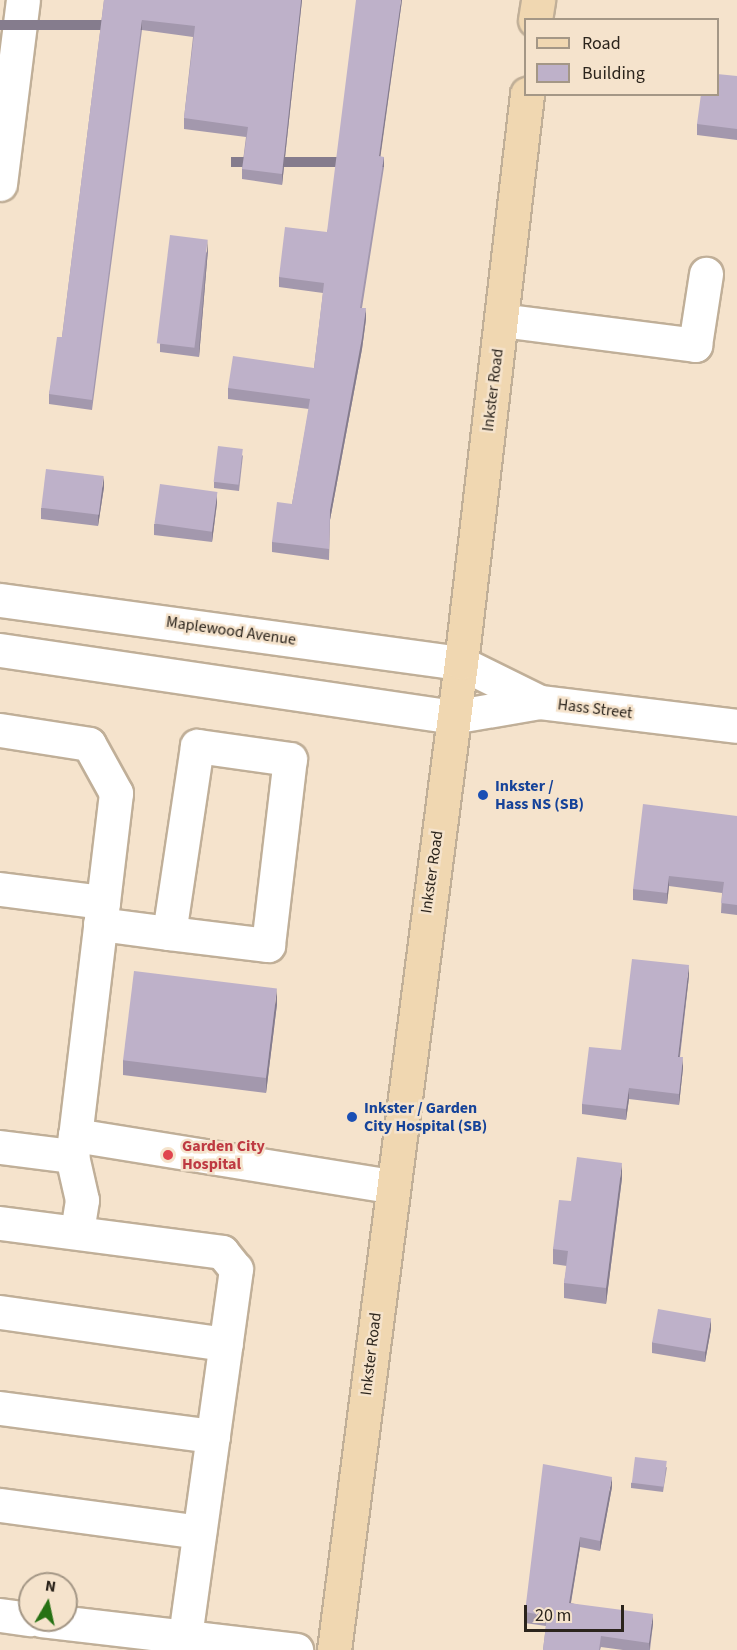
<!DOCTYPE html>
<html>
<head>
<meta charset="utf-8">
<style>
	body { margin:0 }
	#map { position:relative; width:737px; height:1650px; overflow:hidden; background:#f5e3cc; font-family:"Source Sans 3",sans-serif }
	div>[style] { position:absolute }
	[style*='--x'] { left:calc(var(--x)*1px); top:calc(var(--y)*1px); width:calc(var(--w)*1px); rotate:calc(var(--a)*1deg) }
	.roads { filter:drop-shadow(2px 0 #c0af98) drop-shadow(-2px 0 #c0af98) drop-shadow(0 2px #c0af98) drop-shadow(0 -2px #c0af98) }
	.minor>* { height:33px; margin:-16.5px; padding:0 16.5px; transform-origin:16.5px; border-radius:16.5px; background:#fff }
	.major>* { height:33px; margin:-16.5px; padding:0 16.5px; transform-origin:16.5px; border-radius:16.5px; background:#f0d7b1 }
	.wall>* { inset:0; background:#a398ad }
	.shaded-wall>* { inset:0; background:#857c8d; transform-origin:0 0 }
	.building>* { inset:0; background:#beb1c9; transform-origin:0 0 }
	.dots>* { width:16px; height:16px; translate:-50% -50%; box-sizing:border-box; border:3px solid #f5e3cc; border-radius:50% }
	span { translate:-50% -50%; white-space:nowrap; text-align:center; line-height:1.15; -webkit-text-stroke:5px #f5e3cc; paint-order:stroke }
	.street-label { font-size:16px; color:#2b241c }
	.transit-label { font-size:16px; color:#164399; font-weight:700 }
	.left { translate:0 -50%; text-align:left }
	.health-label { font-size:16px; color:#be3a42; font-weight:700 }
	.legend { position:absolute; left:524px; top:18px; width:195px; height:78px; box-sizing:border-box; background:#f5e3cc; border:2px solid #a49786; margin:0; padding:8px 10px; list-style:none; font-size:18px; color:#2b241c }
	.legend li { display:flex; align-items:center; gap:12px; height:30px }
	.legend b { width:30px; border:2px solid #a49786 }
	.north { position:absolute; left:18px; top:1572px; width:60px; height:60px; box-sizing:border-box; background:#f5e3cc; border:2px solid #a49786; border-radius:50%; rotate:9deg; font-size:16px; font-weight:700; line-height:24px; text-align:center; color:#2b241c }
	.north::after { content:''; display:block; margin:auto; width:21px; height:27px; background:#267114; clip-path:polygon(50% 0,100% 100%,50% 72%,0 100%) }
	.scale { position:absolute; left:524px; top:1605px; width:100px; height:27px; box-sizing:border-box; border:3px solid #2b241c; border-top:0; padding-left:8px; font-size:18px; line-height:21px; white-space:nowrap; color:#2b241c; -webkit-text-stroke:4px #f5e3cc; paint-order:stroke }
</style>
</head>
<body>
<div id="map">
	<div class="roads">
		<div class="minor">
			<div style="--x:0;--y:184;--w:185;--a:-82.9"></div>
			<div style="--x:501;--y:320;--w:196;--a:7.3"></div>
			<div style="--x:695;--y:345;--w:72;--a:-81.2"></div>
			<div style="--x:0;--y:600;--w:465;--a:7.8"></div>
			<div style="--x:461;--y:663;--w:88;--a:26.3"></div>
			<div style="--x:540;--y:702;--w:198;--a:6.9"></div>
			<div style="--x:0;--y:650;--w:457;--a:8.4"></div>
			<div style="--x:452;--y:717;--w:89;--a:-9.7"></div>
			<div style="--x:0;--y:730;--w:90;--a:8.9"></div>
			<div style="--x:89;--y:744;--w:56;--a:61.1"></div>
			<div style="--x:116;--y:793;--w:344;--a:96.8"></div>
			<div style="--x:75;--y:1135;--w:320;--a:9.2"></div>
			<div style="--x:0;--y:889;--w:104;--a:7.2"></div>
			<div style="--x:100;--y:924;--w:70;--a:7.4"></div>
			<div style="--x:169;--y:933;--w:100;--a:6.9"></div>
			<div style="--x:268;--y:945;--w:187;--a:-83.3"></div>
			<div style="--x:290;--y:759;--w:94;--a:-172"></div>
			<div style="--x:197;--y:746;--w:189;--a:98.5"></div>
			<div style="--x:0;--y:1147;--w:73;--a:7.1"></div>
			<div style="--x:72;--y:1156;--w:21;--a:-82"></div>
			<div style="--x:72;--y:1156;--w:45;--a:77.2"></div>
			<div style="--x:82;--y:1200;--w:32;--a:99"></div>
			<div style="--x:0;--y:1223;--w:224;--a:7.4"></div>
			<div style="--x:222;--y:1252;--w:22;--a:51"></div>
			<div style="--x:236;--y:1269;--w:372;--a:97.9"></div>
			<div style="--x:0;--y:1312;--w:228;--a:8.1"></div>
			<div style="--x:0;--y:1408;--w:215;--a:7.5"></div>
			<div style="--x:0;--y:1505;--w:201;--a:7.7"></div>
			<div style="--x:0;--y:1615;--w:30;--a:8"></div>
			<div style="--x:41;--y:1620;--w:257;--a:6.7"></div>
		</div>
		<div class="major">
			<div style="--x:535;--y:20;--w:20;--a:-81"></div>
			<div style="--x:334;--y:1650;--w:995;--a:-82.67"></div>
			<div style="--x:461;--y:663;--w:573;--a:-83.38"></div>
		</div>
	</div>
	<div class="wall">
		<div style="clip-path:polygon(104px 0,302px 0,282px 185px,242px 179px,242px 169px,246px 137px,184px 129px,184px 118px,193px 37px,142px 30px,92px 410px,49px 404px,49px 394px,62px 337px)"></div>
		<div style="clip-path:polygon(402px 0,380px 157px,384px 167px,362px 308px,366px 319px,362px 349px,330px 520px,329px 560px,272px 552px,272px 542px,292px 504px,309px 409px,228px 399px,228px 388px,314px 368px,323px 293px,279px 287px,279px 277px,327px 232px)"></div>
		<div style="clip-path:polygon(737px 76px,737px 140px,697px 135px,697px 124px)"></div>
		<div style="clip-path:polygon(208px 249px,199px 357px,160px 352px,160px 344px)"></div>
		<div style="clip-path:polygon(243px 455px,239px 491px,214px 488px,214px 482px)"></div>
		<div style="clip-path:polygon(104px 487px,98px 526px,41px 519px,41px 508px)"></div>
		<div style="clip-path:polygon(217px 503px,212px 542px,154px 535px,154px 524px)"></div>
		<div style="clip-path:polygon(737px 816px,737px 915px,721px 913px,722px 893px,669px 886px,667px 904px,633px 900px,633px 889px)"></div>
		<div style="clip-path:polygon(689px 976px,680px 1057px,683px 1068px,679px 1105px,629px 1099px,626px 1120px,582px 1114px,582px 1104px,621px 1050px)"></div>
		<div style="clip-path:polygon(277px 1004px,266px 1093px,123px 1075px,123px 1060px)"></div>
		<div style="clip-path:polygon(622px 1178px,606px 1304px,564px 1298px,564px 1283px,567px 1266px,553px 1264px,553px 1249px,571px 1201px)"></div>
		<div style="clip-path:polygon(711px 1329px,705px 1362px,652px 1353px,652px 1342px)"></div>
		<div style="clip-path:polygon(667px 1467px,663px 1492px,631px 1488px,631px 1483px)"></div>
		<div style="clip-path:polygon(612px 1487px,600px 1551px,580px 1547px,571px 1603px,653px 1624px,650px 1650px,623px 1650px,601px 1647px,600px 1650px,543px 1650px,546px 1626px,525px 1623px,525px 1612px)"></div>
	</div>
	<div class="shaded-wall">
		<div style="clip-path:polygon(301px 0,302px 0,282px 185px,282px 174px)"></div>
		<div style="clip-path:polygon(401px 0,402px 0,379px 167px,379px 156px)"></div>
		<div style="left:142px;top:20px;width:10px;height:383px;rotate:90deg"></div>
		<div style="left:384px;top:157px;width:10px;height:153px;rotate:90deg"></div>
		<div style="clip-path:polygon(208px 240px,208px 249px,199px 357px,199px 349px)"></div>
		<div style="clip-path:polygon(366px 308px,366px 319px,362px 349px,330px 520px,329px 560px,330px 510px)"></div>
		<div style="clip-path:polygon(104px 476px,104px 487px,98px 526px,98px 515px)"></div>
		<div style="clip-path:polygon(217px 492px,217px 503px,212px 542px,212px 532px)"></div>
		<div style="clip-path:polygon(669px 876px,669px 886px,667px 904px,667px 893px)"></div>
		<div style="clip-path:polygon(689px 965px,689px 976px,678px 1068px,678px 1057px)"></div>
		<div style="clip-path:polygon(277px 989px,277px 1004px,266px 1093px,266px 1077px)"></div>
		<div style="clip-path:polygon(683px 1057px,683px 1068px,679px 1105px,679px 1094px)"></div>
		<div style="clip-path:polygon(629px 1088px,629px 1099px,626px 1120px,626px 1109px)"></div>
		<div style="clip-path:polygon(622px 1163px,622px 1178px,606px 1304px,606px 1288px)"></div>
		<div style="clip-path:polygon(711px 1318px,711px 1329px,705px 1362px,705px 1351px)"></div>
		<div style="clip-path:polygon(612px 1477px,612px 1487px,600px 1551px,600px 1541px)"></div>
		<div style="clip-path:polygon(580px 1537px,580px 1547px,569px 1613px,569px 1603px)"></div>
		<div style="clip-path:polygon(653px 1614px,653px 1624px,649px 1650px,649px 1643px)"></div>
	</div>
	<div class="building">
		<div style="clip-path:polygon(104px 0,301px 0,282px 174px,242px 169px,248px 127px,184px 118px,195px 26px,142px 20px,92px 400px,49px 394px,57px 337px,62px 337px)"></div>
		<div style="clip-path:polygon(356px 0,401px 0,379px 156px,384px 157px,360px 308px,366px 308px,362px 338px,330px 510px,329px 549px,272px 542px,277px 502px,292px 504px,310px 399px,228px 388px,233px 356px,314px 368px,324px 283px,279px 277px,285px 227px,327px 232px)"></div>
		<div style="clip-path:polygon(717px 74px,737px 76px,737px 129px,697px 124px,701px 94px,717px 94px)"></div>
		<div style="left:170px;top:235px;width:38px;height:109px;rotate:7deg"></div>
		<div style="left:218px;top:446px;width:25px;height:36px;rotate:7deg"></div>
		<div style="left:46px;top:469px;width:58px;height:39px;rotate:7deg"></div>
		<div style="left:160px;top:484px;width:58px;height:40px;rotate:8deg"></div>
		<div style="clip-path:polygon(643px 804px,737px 816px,737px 905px,721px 903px,724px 882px,669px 876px,667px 893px,633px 889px)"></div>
		<div style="clip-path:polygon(632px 959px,689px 965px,678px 1057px,683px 1057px,679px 1094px,629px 1088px,626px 1109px,582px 1104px,589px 1047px,621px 1050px)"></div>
		<div style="left:134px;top:971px;width:144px;height:90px;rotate:7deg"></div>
		<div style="clip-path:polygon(577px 1157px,622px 1163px,606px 1288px,564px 1283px,568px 1251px,553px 1249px,559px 1200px,571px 1201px)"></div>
		<div style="left:658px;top:1309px;width:54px;height:34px;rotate:10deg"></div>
		<div style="left:635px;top:1457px;width:32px;height:26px;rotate:7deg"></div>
		<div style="clip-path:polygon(543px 1464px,612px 1477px,600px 1541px,580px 1537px,569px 1603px,653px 1614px,649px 1643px,601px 1636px,599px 1650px,543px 1650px,547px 1616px,525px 1612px)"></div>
	</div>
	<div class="dots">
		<div style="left:483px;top:795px;background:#1a4fb4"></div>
		<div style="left:352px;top:1117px;background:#1a4fb4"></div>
		<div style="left:168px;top:1155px;background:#e0444e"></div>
	</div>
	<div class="street-label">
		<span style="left:493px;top:390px;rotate:-83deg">Inkster Road</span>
		<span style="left:231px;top:631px;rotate:8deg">Maplewood Avenue</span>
		<span style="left:595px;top:709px;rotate:7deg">Hass Street</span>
		<span style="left:432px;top:872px;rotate:-82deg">Inkster Road</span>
		<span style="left:371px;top:1354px;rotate:-83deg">Inkster Road</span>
	</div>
	<div class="transit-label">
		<span class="left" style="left:495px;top:795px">Inkster /<br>Hass NS (SB)</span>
		<span class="left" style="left:364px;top:1117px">Inkster / Garden<br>City Hospital (SB)</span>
	</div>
	<div class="health-label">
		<span class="left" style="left:182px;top:1155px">Garden City<br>Hospital</span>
	</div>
	<ul class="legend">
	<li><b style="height:8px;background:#f0d7b1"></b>Road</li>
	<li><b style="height:16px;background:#beb1c9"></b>Building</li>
	</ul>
	<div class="north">N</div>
	<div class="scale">20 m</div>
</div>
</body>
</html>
